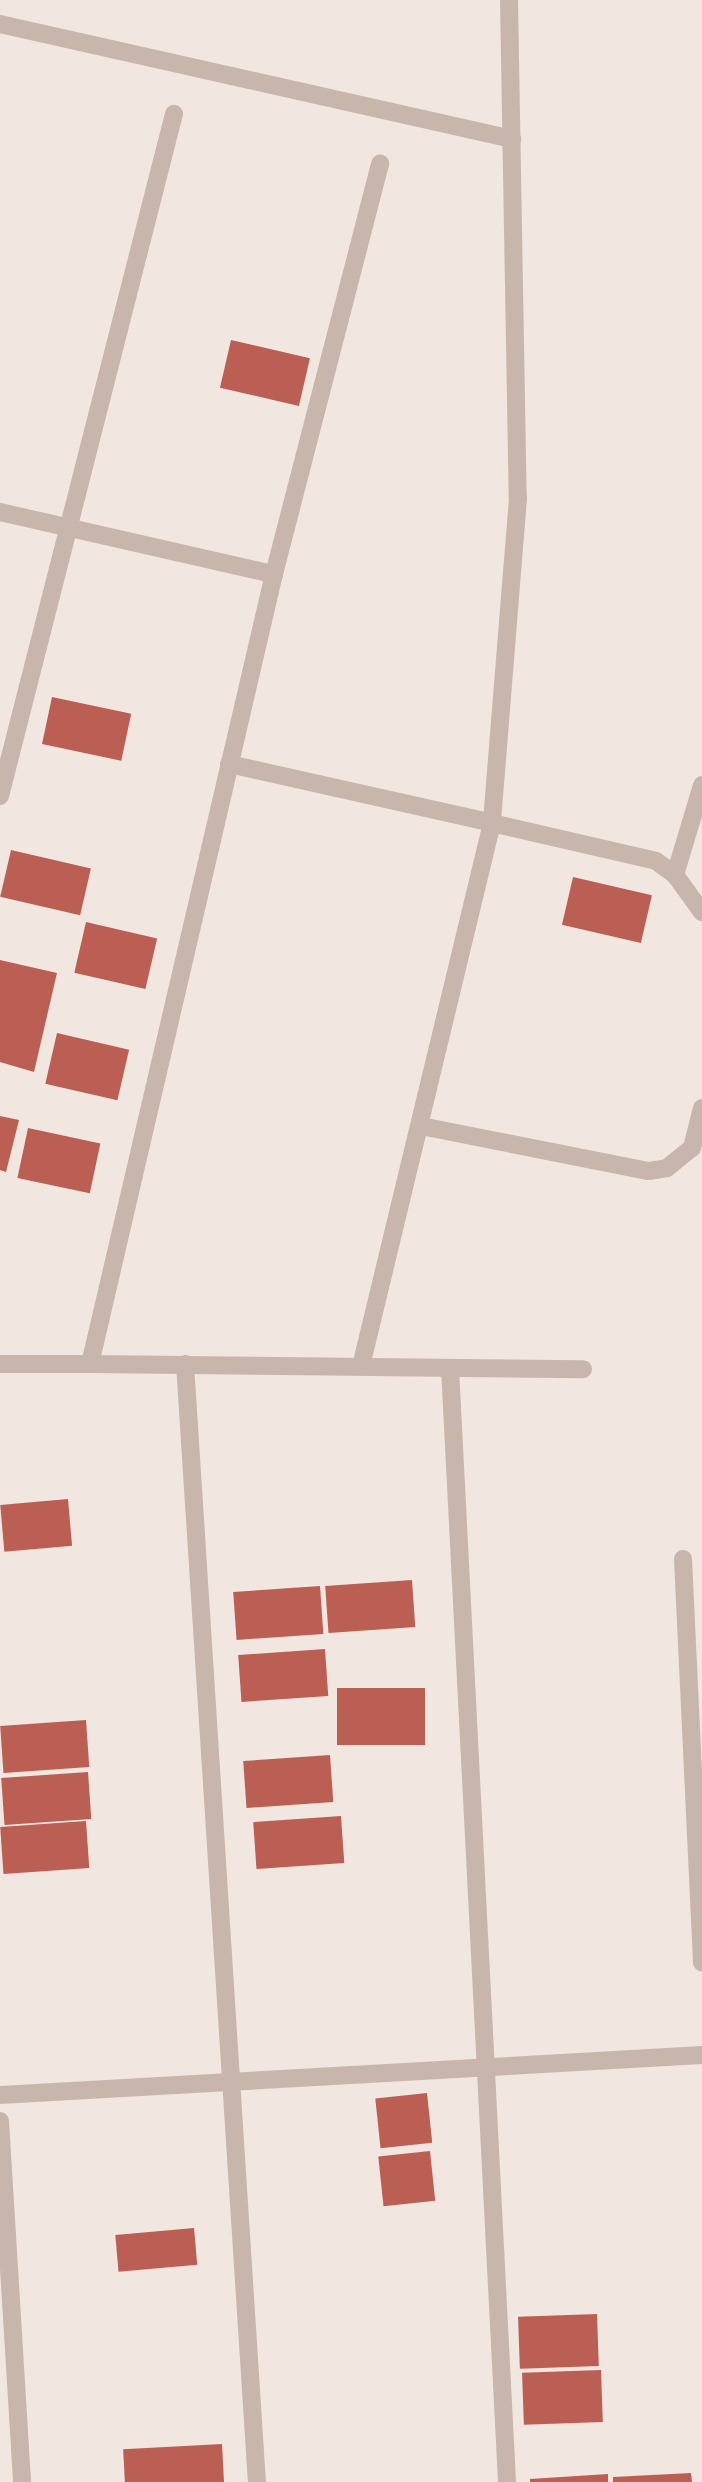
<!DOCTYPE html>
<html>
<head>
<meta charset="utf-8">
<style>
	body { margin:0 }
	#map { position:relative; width:702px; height:2482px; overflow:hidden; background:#f1e7e0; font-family:Cabin,sans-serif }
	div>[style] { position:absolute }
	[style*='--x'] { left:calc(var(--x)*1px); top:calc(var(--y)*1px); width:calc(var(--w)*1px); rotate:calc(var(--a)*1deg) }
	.building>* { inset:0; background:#bb5f54; transform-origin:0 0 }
	.lane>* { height:18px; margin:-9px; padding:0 9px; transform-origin:9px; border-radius:9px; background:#c8b6ad }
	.street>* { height:18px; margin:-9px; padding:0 9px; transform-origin:9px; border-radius:9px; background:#c8b6ad }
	span { translate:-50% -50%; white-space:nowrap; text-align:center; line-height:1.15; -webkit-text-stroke:6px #f9f1ec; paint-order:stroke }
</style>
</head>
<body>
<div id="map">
	<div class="building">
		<div style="left:231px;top:340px;width:81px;height:49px;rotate:13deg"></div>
		<div style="left:52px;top:697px;width:81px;height:48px;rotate:12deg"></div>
		<div style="left:11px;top:850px;width:82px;height:48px;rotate:13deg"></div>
		<div style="left:573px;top:877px;width:81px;height:49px;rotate:13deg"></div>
		<div style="left:86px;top:922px;width:73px;height:52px;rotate:13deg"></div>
		<div style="clip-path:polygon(0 960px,57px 973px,34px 1072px,0 1062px)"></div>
		<div style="left:57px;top:1033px;width:74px;height:52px;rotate:13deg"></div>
		<div style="clip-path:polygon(0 1116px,19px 1120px,6px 1172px,0 1170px)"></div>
		<div style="left:28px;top:1128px;width:74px;height:51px;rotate:12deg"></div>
		<div style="left:68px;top:1499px;width:47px;height:68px;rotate:85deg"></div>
		<div style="left:412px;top:1580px;width:47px;height:87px;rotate:86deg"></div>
		<div style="left:320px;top:1586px;width:48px;height:87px;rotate:86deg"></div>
		<div style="left:325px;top:1649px;width:47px;height:87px;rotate:86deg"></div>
		<div style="left:425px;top:1688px;width:57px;height:88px;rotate:90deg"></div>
		<div style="left:86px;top:1720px;width:47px;height:86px;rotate:86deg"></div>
		<div style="left:330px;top:1755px;width:47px;height:87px;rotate:86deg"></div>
		<div style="left:88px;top:1772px;width:47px;height:87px;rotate:86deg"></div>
		<div style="left:341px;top:1816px;width:47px;height:88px;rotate:86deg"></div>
		<div style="left:86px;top:1821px;width:47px;height:86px;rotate:86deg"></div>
		<div style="left:427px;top:2093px;width:50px;height:52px;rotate:84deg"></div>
		<div style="left:430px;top:2151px;width:50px;height:52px;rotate:84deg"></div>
		<div style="left:194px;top:2228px;width:37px;height:79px;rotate:85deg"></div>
		<div style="left:597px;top:2314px;width:52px;height:79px;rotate:88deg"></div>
		<div style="left:601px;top:2370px;width:52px;height:79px;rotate:88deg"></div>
		<div style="left:222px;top:2444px;width:38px;height:99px;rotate:87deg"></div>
		<div style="clip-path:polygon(691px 2473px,692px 2482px,613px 2482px,613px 2477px)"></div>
		<div style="clip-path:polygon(608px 2474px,608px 2482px,530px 2482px,530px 2479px)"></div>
	</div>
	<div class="lane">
		<div style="--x:675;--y:875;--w:94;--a:-73.3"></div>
	</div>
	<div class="street">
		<div style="--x:509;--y:0;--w:498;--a:89"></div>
		<div style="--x:518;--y:498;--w:326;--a:94.6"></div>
		<div style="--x:492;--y:823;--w:168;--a:13"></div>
		<div style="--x:656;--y:861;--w:24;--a:36"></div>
		<div style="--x:675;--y:875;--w:46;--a:53.9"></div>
		<div style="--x:0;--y:24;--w:525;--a:12.66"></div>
		<div style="--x:0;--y:512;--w:281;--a:12.8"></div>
		<div style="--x:274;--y:574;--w:811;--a:103.11"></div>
		<div style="--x:90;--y:1364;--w:90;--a:180"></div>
		<div style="--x:274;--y:574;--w:424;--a:-75.5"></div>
		<div style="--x:229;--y:764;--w:270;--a:12.6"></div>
		<div style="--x:492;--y:823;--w:559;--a:103.56"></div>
		<div style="--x:0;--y:796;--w:704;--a:-75.69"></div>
		<div style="--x:421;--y:1126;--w:232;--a:11.2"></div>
		<div style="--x:649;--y:1171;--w:18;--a:-9"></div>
		<div style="--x:667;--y:1168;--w:32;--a:-39"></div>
		<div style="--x:692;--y:1148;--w:41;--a:-76"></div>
		<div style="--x:90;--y:1364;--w:493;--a:0.6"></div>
		<div style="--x:185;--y:1364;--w:1120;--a:86.32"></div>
		<div style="--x:450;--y:1368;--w:1115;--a:87.07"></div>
		<div style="--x:683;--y:1559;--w:404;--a:87.3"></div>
		<div style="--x:0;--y:2095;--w:703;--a:-3.26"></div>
		<div style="--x:0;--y:2121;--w:362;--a:86.5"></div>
	</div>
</div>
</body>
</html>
